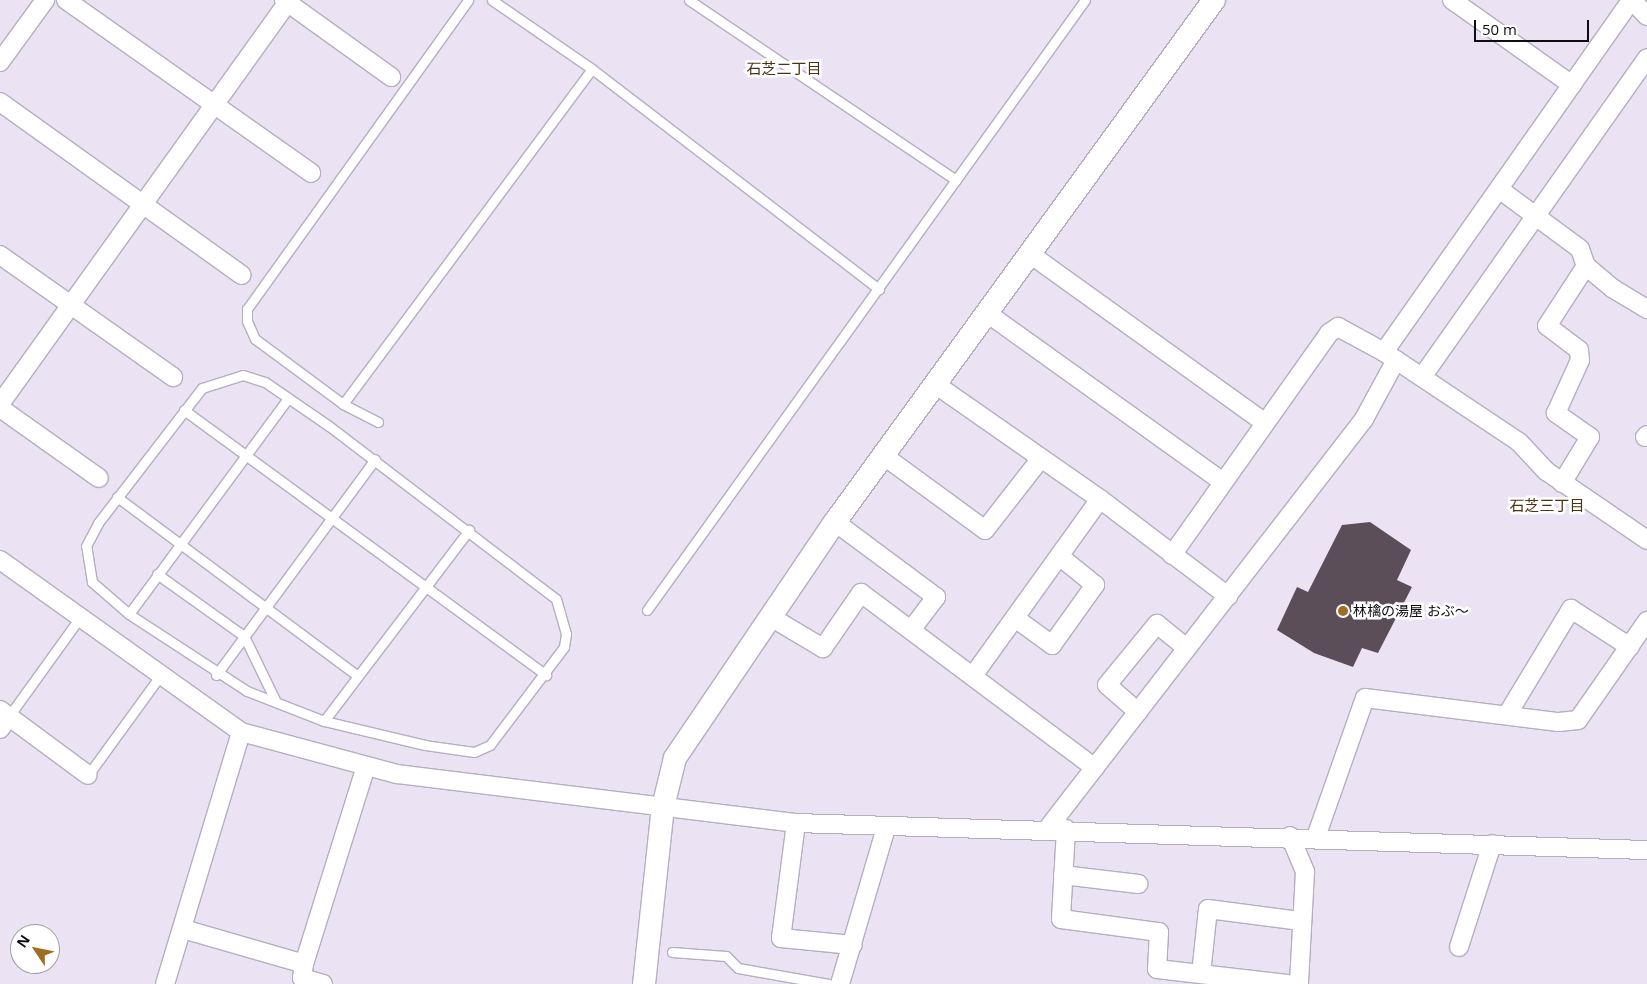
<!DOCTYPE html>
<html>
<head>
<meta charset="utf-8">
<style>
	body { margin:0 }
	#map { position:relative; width:1647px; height:984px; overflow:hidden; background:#ebe3f4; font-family:"Open Sans","Noto Sans JP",sans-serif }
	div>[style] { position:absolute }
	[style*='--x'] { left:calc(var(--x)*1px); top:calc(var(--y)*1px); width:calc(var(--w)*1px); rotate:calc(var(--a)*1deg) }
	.building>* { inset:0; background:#5b4e59 }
	.roads { filter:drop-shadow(1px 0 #b6aebf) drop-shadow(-1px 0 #b6aebf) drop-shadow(0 1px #b6aebf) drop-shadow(0 -1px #b6aebf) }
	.service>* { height:9px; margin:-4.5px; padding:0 4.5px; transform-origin:4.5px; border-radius:4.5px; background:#fff }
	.minor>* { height:18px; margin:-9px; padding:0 9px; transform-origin:9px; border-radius:9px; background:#fff }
	.tertiary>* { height:22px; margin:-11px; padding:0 11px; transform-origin:11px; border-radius:11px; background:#fff }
	.dots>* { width:14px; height:14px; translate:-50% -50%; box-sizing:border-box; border:2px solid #fff; border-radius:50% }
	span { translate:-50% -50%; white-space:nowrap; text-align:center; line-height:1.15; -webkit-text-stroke:5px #fff; paint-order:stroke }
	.poi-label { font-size:14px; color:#0f0c12 }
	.left { translate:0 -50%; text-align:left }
	.neighbourhood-label { font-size:15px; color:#4a310f }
	.north { position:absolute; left:10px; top:924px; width:50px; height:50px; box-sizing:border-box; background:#fff; border:1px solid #9f9ea0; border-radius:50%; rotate:304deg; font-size:14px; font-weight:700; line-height:20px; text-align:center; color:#0f0c12 }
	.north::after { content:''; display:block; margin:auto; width:18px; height:22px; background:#a06d24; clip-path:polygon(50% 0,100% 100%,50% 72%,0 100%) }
	.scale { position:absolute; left:1474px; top:20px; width:115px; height:22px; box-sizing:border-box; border:2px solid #0f0c12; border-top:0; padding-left:6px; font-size:15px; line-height:18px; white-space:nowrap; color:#0f0c12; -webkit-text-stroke:4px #fff; paint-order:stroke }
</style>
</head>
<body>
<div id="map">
	<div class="building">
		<div style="clip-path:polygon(1370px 522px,1411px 550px,1397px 580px,1412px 587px,1378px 653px,1362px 648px,1353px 667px,1314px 653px,1277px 630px,1297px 587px,1308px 592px,1342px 525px)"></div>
	</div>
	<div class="roads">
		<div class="service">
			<div style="--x:492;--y:0;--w:121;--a:34.6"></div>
			<div style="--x:592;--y:69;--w:362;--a:37.5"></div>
			<div style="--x:689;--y:0;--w:322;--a:34"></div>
			<div style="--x:243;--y:375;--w:23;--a:18"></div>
			<div style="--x:265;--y:382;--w:78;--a:34.5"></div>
			<div style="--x:329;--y:426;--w:285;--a:37.3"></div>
			<div style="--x:556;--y:599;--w:36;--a:74"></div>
			<div style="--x:566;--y:634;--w:13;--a:99"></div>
			<div style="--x:564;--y:647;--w:123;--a:127.1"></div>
			<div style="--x:490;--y:745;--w:17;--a:156"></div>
			<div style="--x:474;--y:752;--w:49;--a:-171.9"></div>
			<div style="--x:425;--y:745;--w:104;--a:-166.6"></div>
			<div style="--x:324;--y:721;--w:83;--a:-158.7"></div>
			<div style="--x:247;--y:691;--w:141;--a:-146.9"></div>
			<div style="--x:129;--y:614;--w:49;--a:-139.1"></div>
			<div style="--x:92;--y:582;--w:36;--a:-99"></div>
			<div style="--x:86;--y:546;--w:26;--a:-62"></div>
			<div style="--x:98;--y:523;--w:170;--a:-52.4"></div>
			<div style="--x:202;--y:388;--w:43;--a:-17.6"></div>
			<div style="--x:343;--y:404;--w:417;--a:-53.4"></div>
			<div style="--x:184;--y:410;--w:449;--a:36.2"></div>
			<div style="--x:378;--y:422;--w:39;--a:-153"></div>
			<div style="--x:343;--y:404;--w:109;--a:-143.5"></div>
			<div style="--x:255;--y:339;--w:20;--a:-114"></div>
			<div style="--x:247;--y:321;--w:12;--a:-90"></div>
			<div style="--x:247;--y:309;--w:380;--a:-54.4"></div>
			<div style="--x:117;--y:497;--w:299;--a:36.6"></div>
			<div style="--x:157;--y:574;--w:107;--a:35.5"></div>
			<div style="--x:244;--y:636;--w:73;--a:64.1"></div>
			<div style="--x:647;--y:610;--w:751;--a:-54.32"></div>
			<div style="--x:129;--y:614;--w:268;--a:-53.6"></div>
			<div style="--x:216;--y:675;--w:268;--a:-53.6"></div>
			<div style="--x:9;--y:716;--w:123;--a:-54.2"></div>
			<div style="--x:324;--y:721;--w:240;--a:-52.8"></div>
			<div style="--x:88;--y:775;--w:126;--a:-54"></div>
			<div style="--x:672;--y:952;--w:54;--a:4.2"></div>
			<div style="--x:726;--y:956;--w:17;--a:45"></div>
			<div style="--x:738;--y:968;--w:92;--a:10"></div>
		</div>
		<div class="minor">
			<div style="--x:66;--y:0;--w:300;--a:35.2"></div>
			<div style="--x:284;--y:0;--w:132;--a:35.7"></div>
			<div style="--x:1452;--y:0;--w:147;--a:35.3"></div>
			<div style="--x:1632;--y:0;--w:22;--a:47"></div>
			<div style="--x:0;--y:62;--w:77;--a:-54"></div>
			<div style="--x:0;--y:102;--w:297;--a:35.6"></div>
			<div style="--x:1499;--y:189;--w:101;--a:36.5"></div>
			<div style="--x:1580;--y:249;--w:18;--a:71"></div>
			<div style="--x:1586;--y:266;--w:34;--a:40"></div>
			<div style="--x:1612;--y:288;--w:41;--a:31"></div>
			<div style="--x:1030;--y:254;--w:289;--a:35.7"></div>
			<div style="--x:0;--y:255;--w:212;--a:35.2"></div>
			<div style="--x:987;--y:313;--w:290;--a:35.6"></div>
			<div style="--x:1384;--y:352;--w:430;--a:-54.9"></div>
			<div style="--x:1422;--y:377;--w:390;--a:-54.8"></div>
			<div style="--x:935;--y:384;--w:201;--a:34.9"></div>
			<div style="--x:1100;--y:499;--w:161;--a:37.2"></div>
			<div style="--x:0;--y:404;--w:497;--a:-54.4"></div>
			<div style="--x:0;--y:408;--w:121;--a:35.3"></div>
			<div style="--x:1645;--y:437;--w:3;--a:-45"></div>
			<div style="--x:884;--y:456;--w:125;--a:36.2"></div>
			<div style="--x:985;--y:530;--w:91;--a:-52.1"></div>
			<div style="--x:1562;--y:483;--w:54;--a:-58.7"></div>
			<div style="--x:1590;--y:437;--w:42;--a:-144.8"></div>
			<div style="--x:1556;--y:413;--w:58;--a:-65.6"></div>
			<div style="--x:1580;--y:360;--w:10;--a:-96"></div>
			<div style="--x:1579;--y:350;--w:40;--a:-143"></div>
			<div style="--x:1547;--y:326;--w:72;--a:-57"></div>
			<div style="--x:835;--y:522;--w:126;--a:36.6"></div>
			<div style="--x:936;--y:597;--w:40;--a:127"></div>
			<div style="--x:1172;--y:555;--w:272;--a:-54.7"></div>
			<div style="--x:1329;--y:333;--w:11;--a:-34"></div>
			<div style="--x:1338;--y:327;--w:52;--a:28.5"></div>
			<div style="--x:1384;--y:352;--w:162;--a:33.7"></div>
			<div style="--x:1519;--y:442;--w:40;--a:47"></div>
			<div style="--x:1546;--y:471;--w:122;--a:34.3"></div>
			<div style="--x:0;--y:560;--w:296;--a:35.5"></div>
			<div style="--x:241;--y:732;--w:162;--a:15.1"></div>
			<div style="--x:397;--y:774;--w:402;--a:7"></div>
			<div style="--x:796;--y:823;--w:851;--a:1.82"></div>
			<div style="--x:769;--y:616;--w:63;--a:30.7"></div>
			<div style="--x:823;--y:648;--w:67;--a:-55.4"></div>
			<div style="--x:861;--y:593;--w:292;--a:36.8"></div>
			<div style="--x:1015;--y:618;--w:46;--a:36.1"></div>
			<div style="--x:1052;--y:645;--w:74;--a:-54.4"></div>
			<div style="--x:1095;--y:585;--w:46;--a:-141.1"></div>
			<div style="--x:975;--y:673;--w:214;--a:-54.3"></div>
			<div style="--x:0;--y:710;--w:109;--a:36.5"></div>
			<div style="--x:1138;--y:712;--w:41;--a:-138.9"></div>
			<div style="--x:1107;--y:685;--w:79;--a:-50.7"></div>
			<div style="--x:1157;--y:624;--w:38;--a:39"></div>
			<div style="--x:1507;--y:715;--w:124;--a:-58.9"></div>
			<div style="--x:1571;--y:609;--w:70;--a:32.8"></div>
			<div style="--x:0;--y:729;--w:16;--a:-55"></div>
			<div style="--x:796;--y:823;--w:116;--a:97.4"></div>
			<div style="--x:781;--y:938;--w:72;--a:5.6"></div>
			<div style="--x:1048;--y:828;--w:517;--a:-52.31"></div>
			<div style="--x:1364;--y:419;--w:67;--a:-61.5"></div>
			<div style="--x:1066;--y:829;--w:90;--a:93.2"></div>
			<div style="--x:1061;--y:919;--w:99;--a:7.6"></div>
			<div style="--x:1159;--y:932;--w:37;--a:93"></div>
			<div style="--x:1157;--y:969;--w:131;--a:6.6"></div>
			<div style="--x:1290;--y:836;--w:39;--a:67"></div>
			<div style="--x:1305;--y:872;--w:112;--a:93.1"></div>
			<div style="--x:1316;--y:837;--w:147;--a:-70.6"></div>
			<div style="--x:1365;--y:698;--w:195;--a:7.1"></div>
			<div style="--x:1559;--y:722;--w:19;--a:-6"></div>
			<div style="--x:1578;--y:720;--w:121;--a:-55.1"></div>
			<div style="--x:1063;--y:875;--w:76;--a:6.8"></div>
			<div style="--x:183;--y:929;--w:126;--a:16.1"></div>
			<div style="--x:1459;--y:947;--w:108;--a:-72.2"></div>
			<div style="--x:1201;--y:974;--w:65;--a:-83.9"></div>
			<div style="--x:1208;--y:909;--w:94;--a:7.4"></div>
			<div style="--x:165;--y:984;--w:263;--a:-73.2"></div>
			<div style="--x:323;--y:984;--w:22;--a:-164"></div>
			<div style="--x:302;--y:978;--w:14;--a:-82"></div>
			<div style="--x:304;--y:964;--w:207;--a:-72.6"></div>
			<div style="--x:840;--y:984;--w:163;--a:-73.6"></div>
		</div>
		<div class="tertiary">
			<div style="--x:644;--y:984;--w:178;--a:-83.9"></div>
			<div style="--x:663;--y:807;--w:50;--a:-76.2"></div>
			<div style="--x:675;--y:758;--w:285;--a:-55.9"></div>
			<div style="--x:835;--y:522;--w:645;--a:-54.02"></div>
		</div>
	</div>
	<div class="dots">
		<div style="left:1343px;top:611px;background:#a06d24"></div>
	</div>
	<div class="poi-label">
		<span class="left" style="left:1353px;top:611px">林檎の湯屋 おぶ～</span>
	</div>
	<div class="neighbourhood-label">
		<span style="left:784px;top:69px">石芝二丁目</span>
		<span style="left:1547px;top:506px">石芝三丁目</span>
	</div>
	<div class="north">N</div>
	<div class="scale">50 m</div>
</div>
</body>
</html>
